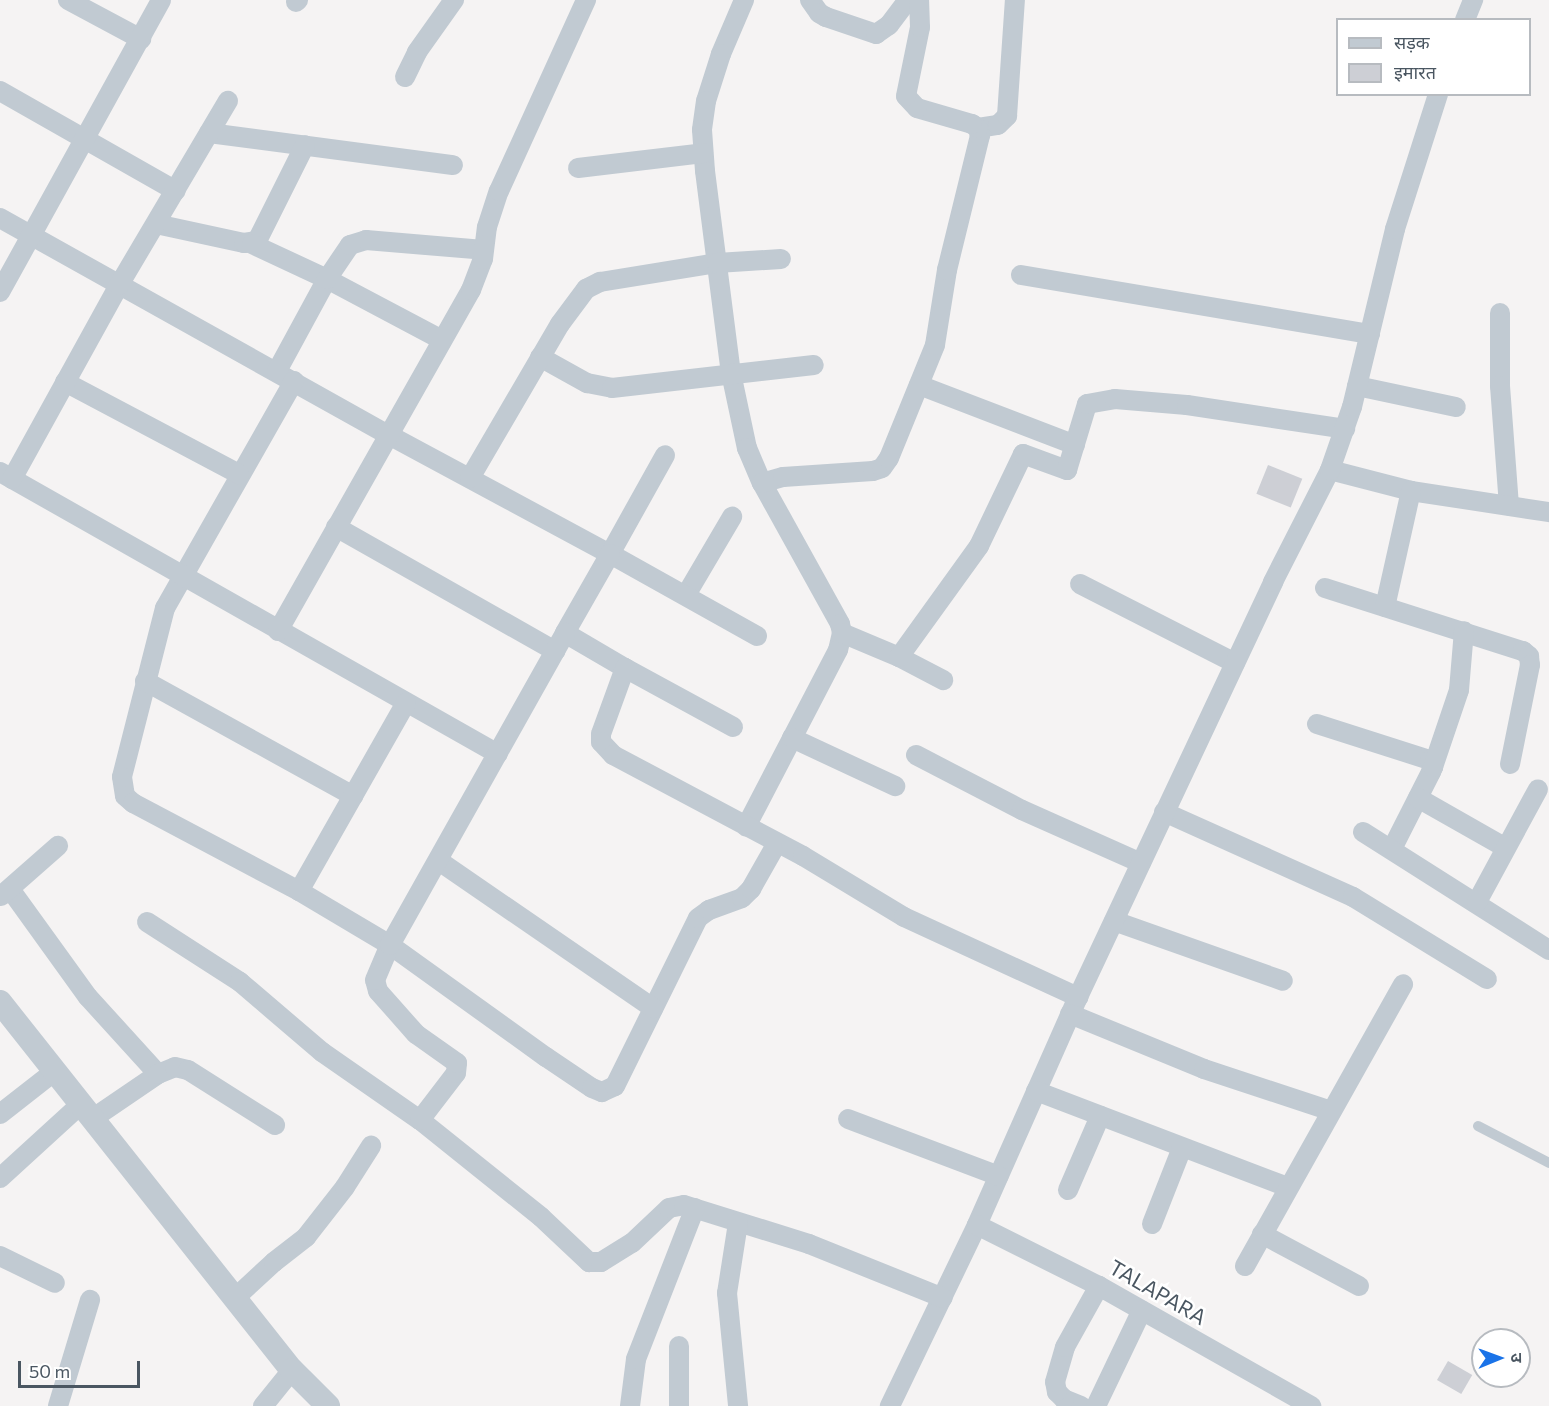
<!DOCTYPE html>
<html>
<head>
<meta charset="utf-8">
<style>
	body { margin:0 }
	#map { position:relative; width:1549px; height:1406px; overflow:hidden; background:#f5f3f3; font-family:Commissioner,"Noto Sans Devanagari",sans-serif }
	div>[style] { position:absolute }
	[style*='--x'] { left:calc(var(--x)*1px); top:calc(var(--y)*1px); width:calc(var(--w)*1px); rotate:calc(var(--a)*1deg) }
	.building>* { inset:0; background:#cdcfd5; transform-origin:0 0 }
	.service>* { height:10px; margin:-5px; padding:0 5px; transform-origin:5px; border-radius:5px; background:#c1cad2 }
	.minor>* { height:20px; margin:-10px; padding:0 10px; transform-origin:10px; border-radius:10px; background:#c1cad2 }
	.tertiary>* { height:24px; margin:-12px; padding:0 12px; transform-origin:12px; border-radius:12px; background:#c1cad2 }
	span { translate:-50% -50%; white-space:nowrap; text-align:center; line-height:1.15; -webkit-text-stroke:5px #fff; paint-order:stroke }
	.street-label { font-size:21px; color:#4a5661 }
	.legend { position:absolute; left:1336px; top:18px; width:195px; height:78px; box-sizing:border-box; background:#fff; border:2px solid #b7bbc0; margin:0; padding:8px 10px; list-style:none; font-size:18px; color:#4a5661 }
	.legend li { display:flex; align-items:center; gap:12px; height:30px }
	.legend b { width:30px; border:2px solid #b7bbc0 }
	.north { position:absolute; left:1471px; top:1328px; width:60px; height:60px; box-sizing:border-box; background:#fff; border:2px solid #b7bbc0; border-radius:50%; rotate:89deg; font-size:16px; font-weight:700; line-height:24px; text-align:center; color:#4a5661 }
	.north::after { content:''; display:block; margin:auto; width:21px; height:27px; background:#1a73e8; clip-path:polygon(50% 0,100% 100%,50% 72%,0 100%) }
	.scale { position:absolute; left:18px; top:1361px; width:122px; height:27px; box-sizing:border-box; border:3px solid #4a5661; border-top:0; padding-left:8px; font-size:18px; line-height:21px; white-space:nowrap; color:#4a5661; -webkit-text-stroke:4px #fff; paint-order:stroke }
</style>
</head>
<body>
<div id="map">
	<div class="building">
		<div style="left:1268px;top:465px;width:37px;height:31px;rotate:22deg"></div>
		<div style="left:1448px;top:1361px;width:28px;height:22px;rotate:30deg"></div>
	</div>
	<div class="service">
		<div style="--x:1478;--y:1126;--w:80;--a:27.5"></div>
	</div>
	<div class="minor">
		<div style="--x:68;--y:0;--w:83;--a:28.1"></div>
		<div style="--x:744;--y:0;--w:59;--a:113.1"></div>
		<div style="--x:721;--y:54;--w:49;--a:107.7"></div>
		<div style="--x:706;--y:101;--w:29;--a:98"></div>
		<div style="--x:702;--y:130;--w:41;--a:85.8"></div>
		<div style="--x:705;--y:171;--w:204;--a:82.7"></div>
		<div style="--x:731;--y:373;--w:77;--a:78"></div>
		<div style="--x:747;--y:448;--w:38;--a:67"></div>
		<div style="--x:762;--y:483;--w:161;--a:61"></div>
		<div style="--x:840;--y:624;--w:9;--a:77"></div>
		<div style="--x:842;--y:633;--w:17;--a:103"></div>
		<div style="--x:838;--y:650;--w:199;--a:117.5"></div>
		<div style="--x:810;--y:0;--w:16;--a:55"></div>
		<div style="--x:819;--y:13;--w:8;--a:30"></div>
		<div style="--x:826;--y:17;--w:53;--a:18.8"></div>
		<div style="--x:876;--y:34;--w:16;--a:-35"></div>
		<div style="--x:889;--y:25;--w:31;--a:-53"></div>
		<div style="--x:296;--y:2;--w:3;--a:-45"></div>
		<div style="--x:1465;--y:20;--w:22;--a:-68"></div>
		<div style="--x:405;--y:77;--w:28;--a:-64"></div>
		<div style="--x:417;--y:52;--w:64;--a:-54.6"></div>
		<div style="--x:0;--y:91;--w:202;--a:29.6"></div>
		<div style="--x:978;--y:128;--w:20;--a:-9"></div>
		<div style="--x:998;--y:125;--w:13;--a:-45"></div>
		<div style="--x:1007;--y:116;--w:116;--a:-86.1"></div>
		<div style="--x:209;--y:133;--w:246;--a:7.5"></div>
		<div style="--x:578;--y:168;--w:126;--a:-6.8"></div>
		<div style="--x:0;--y:218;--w:443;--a:29.2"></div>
		<div style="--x:387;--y:434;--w:253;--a:28.3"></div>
		<div style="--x:610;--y:554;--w:113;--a:-60.9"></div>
		<div style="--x:156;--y:224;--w:90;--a:12.2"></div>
		<div style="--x:244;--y:243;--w:13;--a:-9"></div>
		<div style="--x:257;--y:241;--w:107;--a:-63.4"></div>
		<div style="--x:252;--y:244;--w:83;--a:25"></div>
		<div style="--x:327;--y:279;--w:130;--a:27.9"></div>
		<div style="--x:1021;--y:275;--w:354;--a:9.6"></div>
		<div style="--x:0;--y:292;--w:333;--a:-61.1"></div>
		<div style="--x:1500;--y:313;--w:73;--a:90"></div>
		<div style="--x:1500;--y:386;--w:120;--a:85.7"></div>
		<div style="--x:540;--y:357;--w:54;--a:29"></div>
		<div style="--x:587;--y:383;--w:25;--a:11"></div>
		<div style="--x:612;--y:388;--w:203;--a:-6.5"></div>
		<div style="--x:277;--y:371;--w:105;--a:-61.5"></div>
		<div style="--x:327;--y:279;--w:41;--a:-55.9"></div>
		<div style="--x:350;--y:245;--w:17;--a:-17"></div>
		<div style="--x:366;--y:240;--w:118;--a:4.8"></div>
		<div style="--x:294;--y:381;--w:261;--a:119.6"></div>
		<div style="--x:165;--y:608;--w:174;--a:104.3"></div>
		<div style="--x:122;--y:777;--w:19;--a:81"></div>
		<div style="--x:125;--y:796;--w:11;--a:41"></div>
		<div style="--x:133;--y:803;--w:188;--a:27.9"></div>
		<div style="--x:299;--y:891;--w:106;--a:30.7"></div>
		<div style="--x:390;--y:945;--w:192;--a:35.7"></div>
		<div style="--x:546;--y:1057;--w:55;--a:34"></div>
		<div style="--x:592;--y:1088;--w:11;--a:22"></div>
		<div style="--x:602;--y:1092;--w:14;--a:-25"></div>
		<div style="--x:615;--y:1086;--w:187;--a:-63.7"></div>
		<div style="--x:698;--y:918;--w:14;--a:-36"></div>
		<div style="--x:709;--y:910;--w:35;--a:-20"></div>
		<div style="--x:742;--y:898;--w:13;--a:-45"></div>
		<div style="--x:751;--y:889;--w:53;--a:-60.5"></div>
		<div style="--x:65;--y:382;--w:197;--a:27.9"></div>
		<div style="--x:919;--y:385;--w:167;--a:21"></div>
		<div style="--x:1357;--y:386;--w:101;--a:12"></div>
		<div style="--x:1330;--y:470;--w:84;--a:14.5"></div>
		<div style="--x:1411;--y:491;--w:140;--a:8.7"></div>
		<div style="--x:0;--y:472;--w:572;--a:29.52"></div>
		<div style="--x:470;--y:478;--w:178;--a:-59.7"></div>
		<div style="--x:560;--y:324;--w:44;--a:-53.4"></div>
		<div style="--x:586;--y:289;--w:16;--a:-27"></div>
		<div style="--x:600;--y:282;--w:119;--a:-9.2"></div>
		<div style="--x:717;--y:263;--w:64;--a:-3.6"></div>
		<div style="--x:12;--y:479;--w:222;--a:-61.1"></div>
		<div style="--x:119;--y:285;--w:214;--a:-59.4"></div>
		<div style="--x:762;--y:483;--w:22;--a:-16"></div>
		<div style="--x:783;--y:477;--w:90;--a:-3.8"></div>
		<div style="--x:873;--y:471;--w:9;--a:-18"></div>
		<div style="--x:882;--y:468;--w:12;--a:-55"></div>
		<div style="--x:889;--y:458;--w:122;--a:-67.8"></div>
		<div style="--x:935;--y:345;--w:76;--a:-80.9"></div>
		<div style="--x:947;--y:270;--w:138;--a:-76.2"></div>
		<div style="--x:980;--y:136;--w:8;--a:-104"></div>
		<div style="--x:978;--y:128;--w:7;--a:-146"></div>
		<div style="--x:972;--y:124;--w:57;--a:-163.8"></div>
		<div style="--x:917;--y:108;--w:16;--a:-133"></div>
		<div style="--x:906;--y:96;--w:70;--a:-78.5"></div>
		<div style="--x:920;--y:27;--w:27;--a:-92"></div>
		<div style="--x:336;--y:527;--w:252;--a:29.5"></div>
		<div style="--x:1080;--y:584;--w:174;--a:27"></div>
		<div style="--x:1325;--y:588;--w:208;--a:17.7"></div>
		<div style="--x:1523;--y:651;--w:8;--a:40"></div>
		<div style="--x:1529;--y:656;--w:9;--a:84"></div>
		<div style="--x:1530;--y:665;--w:101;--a:101.4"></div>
		<div style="--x:686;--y:595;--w:91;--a:-59.5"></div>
		<div style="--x:1385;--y:607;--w:119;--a:-77.4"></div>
		<div style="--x:278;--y:631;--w:392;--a:-60.5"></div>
		<div style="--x:471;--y:290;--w:33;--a:-69"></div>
		<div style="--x:483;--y:259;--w:32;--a:-83"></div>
		<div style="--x:487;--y:227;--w:38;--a:-72"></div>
		<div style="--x:499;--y:191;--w:210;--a:-65.5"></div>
		<div style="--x:842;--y:633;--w:62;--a:22.8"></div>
		<div style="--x:899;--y:657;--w:50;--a:27.6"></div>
		<div style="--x:757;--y:636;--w:168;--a:-150.8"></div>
		<div style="--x:610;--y:554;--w:91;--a:119.7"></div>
		<div style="--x:565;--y:633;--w:69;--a:30.3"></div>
		<div style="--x:625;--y:668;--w:70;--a:110"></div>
		<div style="--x:601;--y:734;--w:8;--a:90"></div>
		<div style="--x:601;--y:742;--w:18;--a:47"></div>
		<div style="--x:613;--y:755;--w:215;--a:28"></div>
		<div style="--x:803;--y:856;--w:118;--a:31.1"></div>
		<div style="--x:904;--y:917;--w:192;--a:24.7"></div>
		<div style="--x:1078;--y:997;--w:249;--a:113.9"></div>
		<div style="--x:977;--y:1225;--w:201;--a:115.7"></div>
		<div style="--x:899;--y:657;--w:137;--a:-54.2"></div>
		<div style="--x:979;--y:546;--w:102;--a:-64.4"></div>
		<div style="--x:1023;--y:454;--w:47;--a:20"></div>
		<div style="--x:1067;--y:470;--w:69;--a:-73.1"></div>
		<div style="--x:1087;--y:404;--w:28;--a:-10"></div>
		<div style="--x:1115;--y:399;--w:72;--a:4.8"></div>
		<div style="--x:1187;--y:405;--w:160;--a:8.6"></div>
		<div style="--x:625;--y:668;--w:123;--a:28.6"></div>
		<div style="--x:145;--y:681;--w:238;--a:28.9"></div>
		<div style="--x:1317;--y:724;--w:119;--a:17.7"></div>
		<div style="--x:1430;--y:760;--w:8;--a:67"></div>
		<div style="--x:1433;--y:767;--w:5;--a:112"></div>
		<div style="--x:1431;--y:772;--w:86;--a:116.9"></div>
		<div style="--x:792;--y:738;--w:114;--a:25"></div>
		<div style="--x:916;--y:755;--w:119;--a:27.4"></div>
		<div style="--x:1022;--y:810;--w:130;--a:24"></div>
		<div style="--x:1433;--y:767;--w:81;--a:-71.3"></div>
		<div style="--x:1459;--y:690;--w:59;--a:-85.2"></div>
		<div style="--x:1418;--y:798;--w:101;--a:29.6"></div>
		<div style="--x:1164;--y:812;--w:207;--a:24.2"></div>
		<div style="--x:1353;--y:897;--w:157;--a:31.5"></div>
		<div style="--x:1363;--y:832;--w:220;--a:32.4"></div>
		<div style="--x:439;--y:861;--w:260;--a:34.5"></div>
		<div style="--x:10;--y:889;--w:133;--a:54.2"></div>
		<div style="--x:88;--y:997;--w:104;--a:47.7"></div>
		<div style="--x:299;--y:891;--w:216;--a:-60.4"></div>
		<div style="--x:1;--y:896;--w:76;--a:-41.3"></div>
		<div style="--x:1477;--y:902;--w:128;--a:-61.6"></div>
		<div style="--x:1114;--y:921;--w:179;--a:19.5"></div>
		<div style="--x:147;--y:922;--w:111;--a:32.8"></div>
		<div style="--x:240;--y:982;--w:108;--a:40.5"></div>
		<div style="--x:322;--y:1052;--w:119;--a:34.8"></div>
		<div style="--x:420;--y:1120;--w:155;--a:38.7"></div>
		<div style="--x:541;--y:1217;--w:66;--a:43.2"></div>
		<div style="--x:589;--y:1262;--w:12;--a:0"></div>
		<div style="--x:601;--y:1262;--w:36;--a:-32"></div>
		<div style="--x:632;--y:1243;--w:51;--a:-43.4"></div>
		<div style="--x:669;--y:1208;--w:15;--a:-11"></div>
		<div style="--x:684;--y:1205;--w:131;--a:17.3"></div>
		<div style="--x:809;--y:1244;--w:144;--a:21.9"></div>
		<div style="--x:1078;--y:997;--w:459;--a:-64.8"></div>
		<div style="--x:1273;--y:582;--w:126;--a:-63"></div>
		<div style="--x:1330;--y:470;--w:67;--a:-70.8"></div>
		<div style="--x:1352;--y:407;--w:183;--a:-76.4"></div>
		<div style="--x:1395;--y:229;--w:142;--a:-72.3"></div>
		<div style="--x:1070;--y:1014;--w:145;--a:22.3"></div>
		<div style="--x:1204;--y:1069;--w:134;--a:18.3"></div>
		<div style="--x:1036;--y:1091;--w:269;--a:20.9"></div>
		<div style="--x:0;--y:1114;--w:70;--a:-38"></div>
		<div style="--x:92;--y:1119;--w:80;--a:-34.3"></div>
		<div style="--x:158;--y:1074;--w:18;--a:-22"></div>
		<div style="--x:175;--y:1067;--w:13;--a:13"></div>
		<div style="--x:188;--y:1070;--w:103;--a:32.3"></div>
		<div style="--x:848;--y:1119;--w:161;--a:20.7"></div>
		<div style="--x:420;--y:1120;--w:59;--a:-52.5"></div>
		<div style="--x:456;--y:1073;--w:10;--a:-84"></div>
		<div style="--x:457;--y:1063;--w:50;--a:-144.7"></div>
		<div style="--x:416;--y:1034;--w:57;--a:-131.5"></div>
		<div style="--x:378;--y:991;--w:11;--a:-105"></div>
		<div style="--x:375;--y:980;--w:38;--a:-67"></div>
		<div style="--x:390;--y:945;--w:358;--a:-60.7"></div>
		<div style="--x:0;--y:1178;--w:110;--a:-42.4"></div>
		<div style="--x:1068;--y:1190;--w:81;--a:-66.6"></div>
		<div style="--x:738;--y:1223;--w:71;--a:98.9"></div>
		<div style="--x:727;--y:1293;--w:114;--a:84.4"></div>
		<div style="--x:1152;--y:1224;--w:82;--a:-68.5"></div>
		<div style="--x:977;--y:1225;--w:136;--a:26.6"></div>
		<div style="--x:1099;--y:1286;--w:244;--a:29.5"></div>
		<div style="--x:1262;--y:1234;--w:110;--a:28.2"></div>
		<div style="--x:0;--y:1256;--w:61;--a:26.1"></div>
		<div style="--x:1245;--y:1266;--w:323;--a:-60.7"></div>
		<div style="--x:235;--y:1298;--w:53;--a:-42.7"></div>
		<div style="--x:274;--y:1262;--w:41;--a:-38"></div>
		<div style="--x:306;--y:1237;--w:63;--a:-52"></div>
		<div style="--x:345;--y:1187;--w:49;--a:-57.6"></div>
		<div style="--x:58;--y:1406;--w:111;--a:-73.2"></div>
		<div style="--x:263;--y:1406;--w:46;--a:-51.1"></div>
		<div style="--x:630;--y:1406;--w:47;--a:-82.7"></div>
		<div style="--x:636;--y:1359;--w:162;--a:-68.7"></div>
		<div style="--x:679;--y:1406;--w:60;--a:-90"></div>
		<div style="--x:1081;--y:1406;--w:18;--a:-158"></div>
		<div style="--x:1064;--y:1399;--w:10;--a:-135"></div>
		<div style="--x:1057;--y:1392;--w:10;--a:-101"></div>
		<div style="--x:1055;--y:1382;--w:36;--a:-74"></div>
		<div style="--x:1065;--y:1347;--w:70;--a:-60.9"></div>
		<div style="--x:1096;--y:1406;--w:106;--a:-64.4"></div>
	</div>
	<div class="tertiary">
		<div style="--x:0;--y:1002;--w:470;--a:51.6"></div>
		<div style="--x:292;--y:1370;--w:51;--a:45"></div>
	</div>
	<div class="street-label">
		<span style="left:1158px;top:1292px;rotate:30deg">TALAPARA</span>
	</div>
	<ul class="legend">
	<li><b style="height:8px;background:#c1cad2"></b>सड़क</li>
	<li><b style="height:16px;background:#cdcfd5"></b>इमारत</li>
	</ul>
	<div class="north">उ</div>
	<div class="scale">50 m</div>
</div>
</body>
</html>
